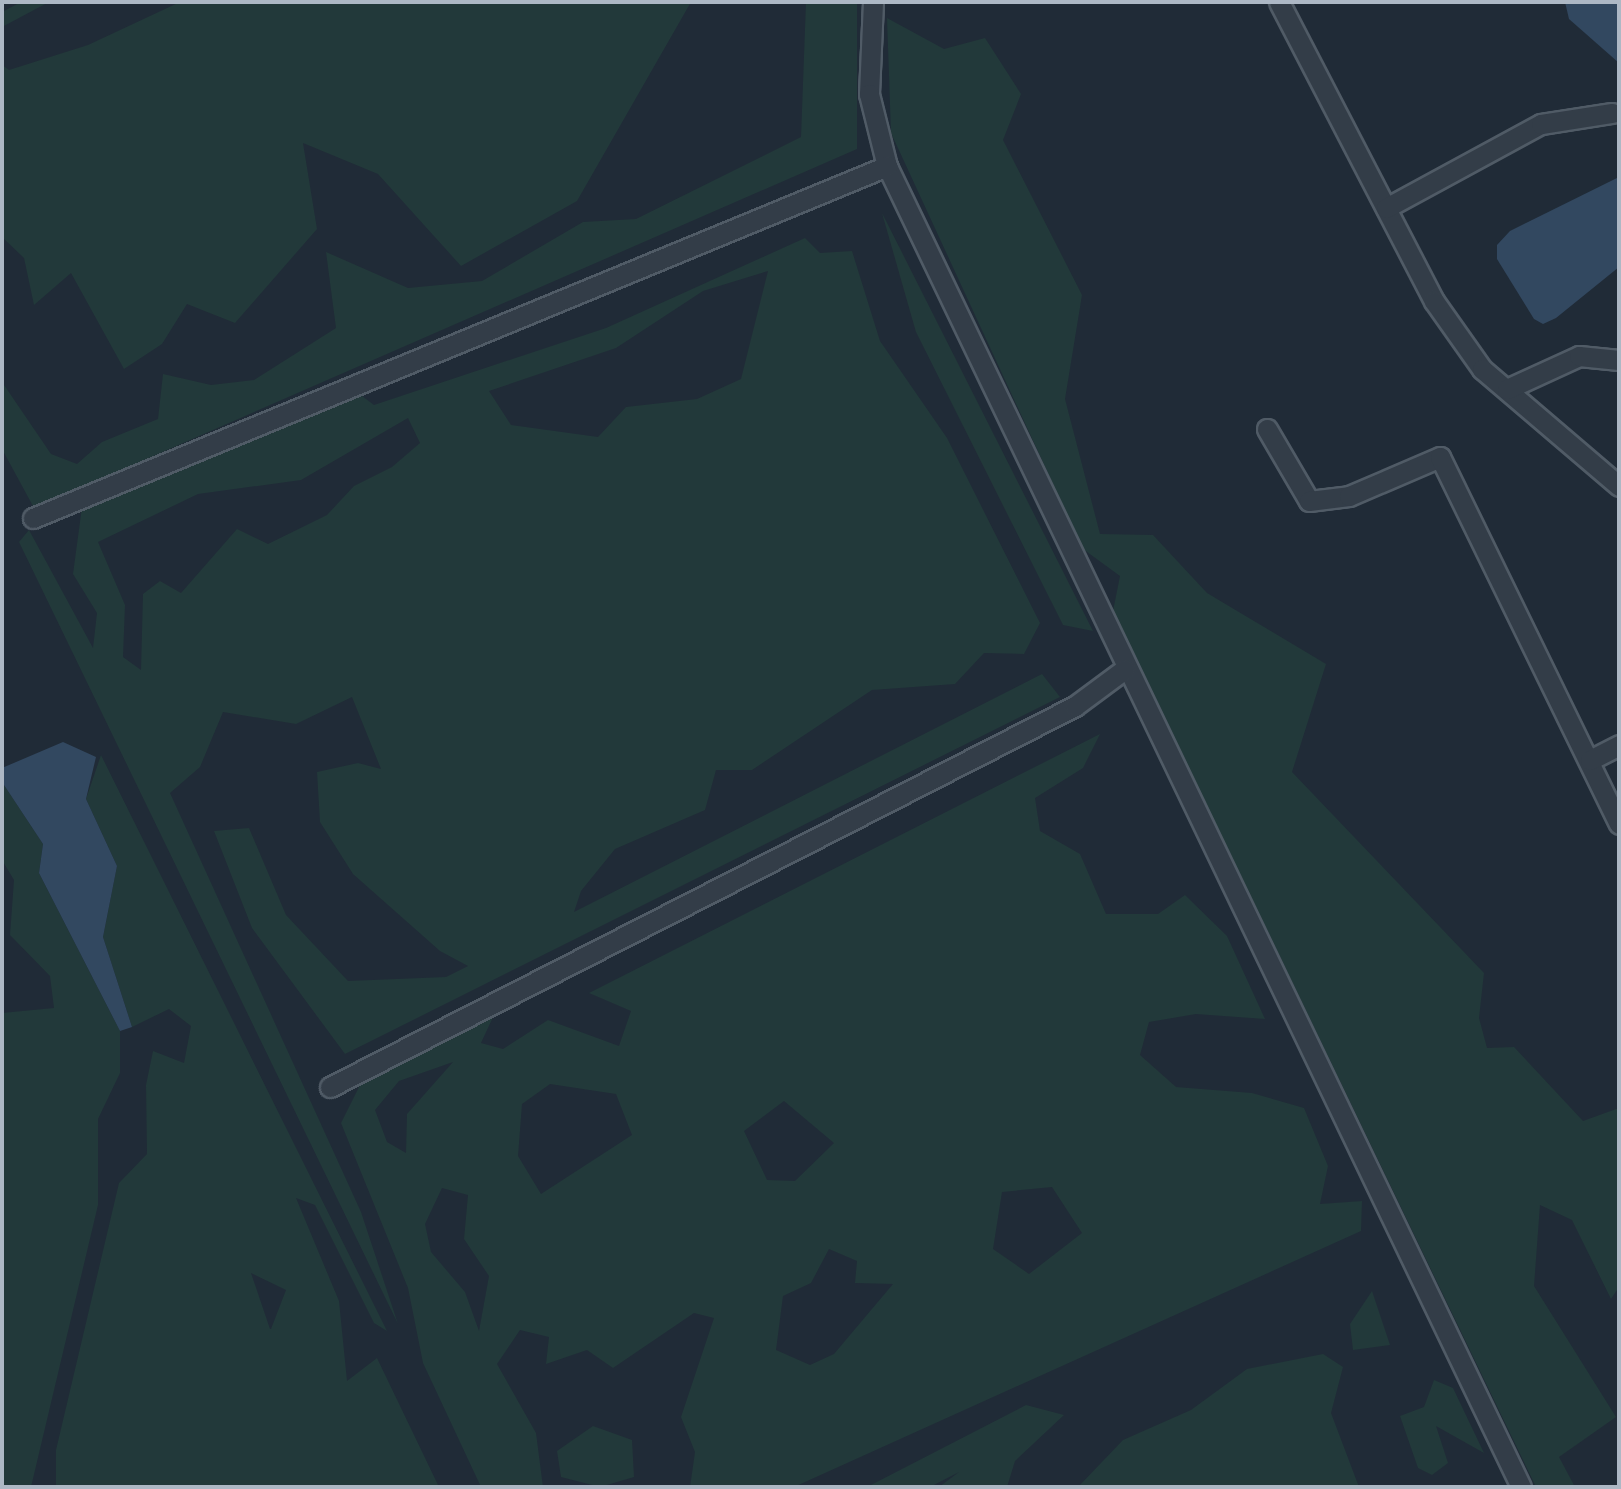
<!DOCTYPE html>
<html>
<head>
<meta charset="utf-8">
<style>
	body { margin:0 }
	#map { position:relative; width:1621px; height:1489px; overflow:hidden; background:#202b37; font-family:Commissioner,sans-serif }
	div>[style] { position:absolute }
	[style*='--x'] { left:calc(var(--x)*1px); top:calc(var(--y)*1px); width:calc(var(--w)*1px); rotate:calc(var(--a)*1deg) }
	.green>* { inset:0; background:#22393a }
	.water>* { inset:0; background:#324860 }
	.roads { filter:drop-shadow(2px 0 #505b66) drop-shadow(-2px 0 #505b66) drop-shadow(0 2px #505b66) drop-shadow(0 -2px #505b66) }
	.service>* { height:19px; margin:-9.5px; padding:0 9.5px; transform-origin:9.5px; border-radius:9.5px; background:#333d48 }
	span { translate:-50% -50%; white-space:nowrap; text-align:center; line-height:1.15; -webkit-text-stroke:7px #19222c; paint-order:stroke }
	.frame { position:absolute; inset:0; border:4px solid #adb8c5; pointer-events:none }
</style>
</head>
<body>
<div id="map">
	<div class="green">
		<div style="clip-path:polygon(21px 2px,49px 2px,2px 27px,2px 12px)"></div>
		<div style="clip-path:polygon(180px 2px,691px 2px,577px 201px,461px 266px,378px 174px,303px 143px,317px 229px,235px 323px,187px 304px,162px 344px,124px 369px,71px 273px,34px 305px,24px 258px,2px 237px,2px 65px,9px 70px,88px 45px)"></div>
		<div style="clip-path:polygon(806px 2px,857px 2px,857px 149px,34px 508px,2px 449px,2px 382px,51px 454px,77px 464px,102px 442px,158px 419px,163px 374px,211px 385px,254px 380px,336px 328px,326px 252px,408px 288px,482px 281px,583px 222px,636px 219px,801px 137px)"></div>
		<div style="clip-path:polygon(887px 18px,944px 49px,985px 38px,1021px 94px,1003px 140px,1082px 295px,1065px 399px,1100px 534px,1153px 535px,1207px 593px,1326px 664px,1292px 772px,1484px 973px,1479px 1018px,1487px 1048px,1514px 1047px,1583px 1121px,1619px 1108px,1619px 1287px,1611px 1299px,1572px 1220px,1540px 1205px,1534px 1286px,1616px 1417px,1559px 1457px,1575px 1487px,1536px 1487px,1113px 611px,1120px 576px,1083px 549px,891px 133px)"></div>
		<div style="clip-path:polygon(882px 213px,1093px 631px,1063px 625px,916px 332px)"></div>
		<div style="clip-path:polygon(evenodd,805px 238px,820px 253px,852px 251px,880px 341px,947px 438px,1040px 623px,1024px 654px,984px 653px,955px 684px,872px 690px,752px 770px,716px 770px,705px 810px,615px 849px,581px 891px,574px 912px,1042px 674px,1060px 697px,345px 1054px,252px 928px,214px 831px,249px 828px,286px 915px,348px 981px,446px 977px,468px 966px,440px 951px,353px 874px,320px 822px,317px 772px,358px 763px,381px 769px,352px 697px,296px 724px,223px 712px,200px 767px,170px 793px,361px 1212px,398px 1324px,19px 542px,29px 530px,93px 648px,97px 613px,73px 574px,82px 507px,358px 393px,374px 405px,606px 328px,805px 238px,768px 271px,741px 379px,697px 399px,626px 407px,598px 437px,511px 425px,489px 391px,616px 348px,703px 291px,768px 271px,805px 238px,408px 418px,420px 443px,392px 467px,354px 486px,327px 515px,268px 544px,237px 529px,181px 593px,160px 581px,143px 594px,141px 670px,123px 657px,125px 605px,98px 542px,198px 494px,301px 480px,408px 418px)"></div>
		<div style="clip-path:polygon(evenodd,1100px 734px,1083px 768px,1035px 798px,1040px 831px,1080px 854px,1106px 914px,1158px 914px,1185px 895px,1227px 936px,1265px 1019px,1196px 1014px,1149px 1022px,1140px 1055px,1176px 1087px,1252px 1093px,1304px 1108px,1328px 1166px,1320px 1204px,1362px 1201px,1361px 1231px,794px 1487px,690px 1487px,695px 1452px,681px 1417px,714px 1318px,694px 1313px,613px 1368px,587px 1350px,546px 1364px,549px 1337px,520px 1330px,497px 1364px,536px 1433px,543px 1487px,481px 1487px,423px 1363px,408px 1288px,341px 1123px,363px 1079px,494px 1015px,481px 1043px,503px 1049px,548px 1020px,619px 1046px,631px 1011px,589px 993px,1100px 734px,453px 1062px,407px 1114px,406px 1153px,387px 1142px,375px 1110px,399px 1081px,453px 1062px,1100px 734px,550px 1084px,616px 1094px,632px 1135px,541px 1194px,518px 1156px,522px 1104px,550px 1084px,1100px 734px,784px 1101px,834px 1143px,795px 1181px,767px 1180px,744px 1131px,784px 1101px,1100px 734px,1052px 1187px,1082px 1233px,1029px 1274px,993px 1249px,1002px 1192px,1052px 1187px,1100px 734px,442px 1188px,468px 1195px,464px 1239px,489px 1276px,479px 1331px,465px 1292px,431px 1252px,425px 1224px,442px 1188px,1100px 734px,829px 1249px,857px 1261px,855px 1283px,893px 1284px,834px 1354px,810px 1365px,776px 1350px,783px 1296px,811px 1283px,829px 1249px)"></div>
		<div style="clip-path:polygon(evenodd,101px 755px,387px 1331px,374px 1323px,315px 1205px,296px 1198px,339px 1301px,347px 1381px,377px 1358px,439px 1487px,56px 1487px,56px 1450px,119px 1183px,147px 1154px,146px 1085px,153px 1051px,184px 1063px,191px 1026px,169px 1009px,132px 1027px,103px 937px,117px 866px,86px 799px,101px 755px,251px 1273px,286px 1290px,271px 1329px,270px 1329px,251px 1273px)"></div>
		<div style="clip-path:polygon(2px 782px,43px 844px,39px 873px,120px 1031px,120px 1073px,98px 1119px,98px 1205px,31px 1487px,2px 1487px,2px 1013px,54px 1008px,50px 976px,10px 935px,14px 880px,2px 860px)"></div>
		<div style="clip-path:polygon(1372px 1291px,1390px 1345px,1353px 1350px,1350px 1324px)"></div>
		<div style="clip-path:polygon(1323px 1354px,1343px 1367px,1331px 1413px,1359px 1487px,1078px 1487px,1123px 1440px,1191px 1410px,1247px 1369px)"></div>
		<div style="clip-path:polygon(1434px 1380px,1453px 1388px,1484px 1453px,1436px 1426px,1448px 1463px,1432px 1475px,1418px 1468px,1400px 1416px,1424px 1407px)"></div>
		<div style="clip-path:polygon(1026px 1405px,1064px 1415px,1015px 1461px,1007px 1487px,939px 1487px,959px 1472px,930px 1487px,867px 1487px)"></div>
		<div style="clip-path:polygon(593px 1426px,632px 1440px,634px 1477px,600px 1487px,561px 1477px,557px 1451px)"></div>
	</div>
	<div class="water">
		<div style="clip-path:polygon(1565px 2px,1619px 2px,1619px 63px,1569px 19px)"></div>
		<div style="clip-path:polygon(1619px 177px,1619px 267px,1556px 318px,1543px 324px,1534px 319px,1497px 259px,1497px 245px,1510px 231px)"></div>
		<div style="clip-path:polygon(63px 742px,96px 757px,86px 799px,117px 866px,103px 937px,132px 1027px,120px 1031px,39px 873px,43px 844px,2px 782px,2px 768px)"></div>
	</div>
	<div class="roads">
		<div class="service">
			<div style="--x:873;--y:2;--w:92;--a:92.5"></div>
			<div style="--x:869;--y:94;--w:74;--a:76"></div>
			<div style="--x:887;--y:166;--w:1465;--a:64.36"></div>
			<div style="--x:1279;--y:2;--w:337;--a:62.6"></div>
			<div style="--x:1434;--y:301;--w:83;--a:54.8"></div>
			<div style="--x:1482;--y:369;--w:180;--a:40.5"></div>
			<div style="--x:1386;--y:208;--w:176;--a:-28.5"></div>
			<div style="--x:1541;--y:124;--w:72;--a:-8.8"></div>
			<div style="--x:1507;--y:389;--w:79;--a:-24.6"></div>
			<div style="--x:1579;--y:356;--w:40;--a:5.7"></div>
			<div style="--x:1267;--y:429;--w:83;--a:59.7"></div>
			<div style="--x:1309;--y:501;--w:40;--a:-7.1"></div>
			<div style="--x:1349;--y:496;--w:99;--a:-23.2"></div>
			<div style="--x:1440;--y:457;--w:408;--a:64"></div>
			<div style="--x:33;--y:518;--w:924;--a:-22.4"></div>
			<div style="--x:1590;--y:760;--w:33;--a:-27"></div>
			<div style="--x:330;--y:1087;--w:837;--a:-27.09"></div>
			<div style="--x:1075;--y:706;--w:62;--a:-36.5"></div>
		</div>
	</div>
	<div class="frame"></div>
</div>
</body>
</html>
